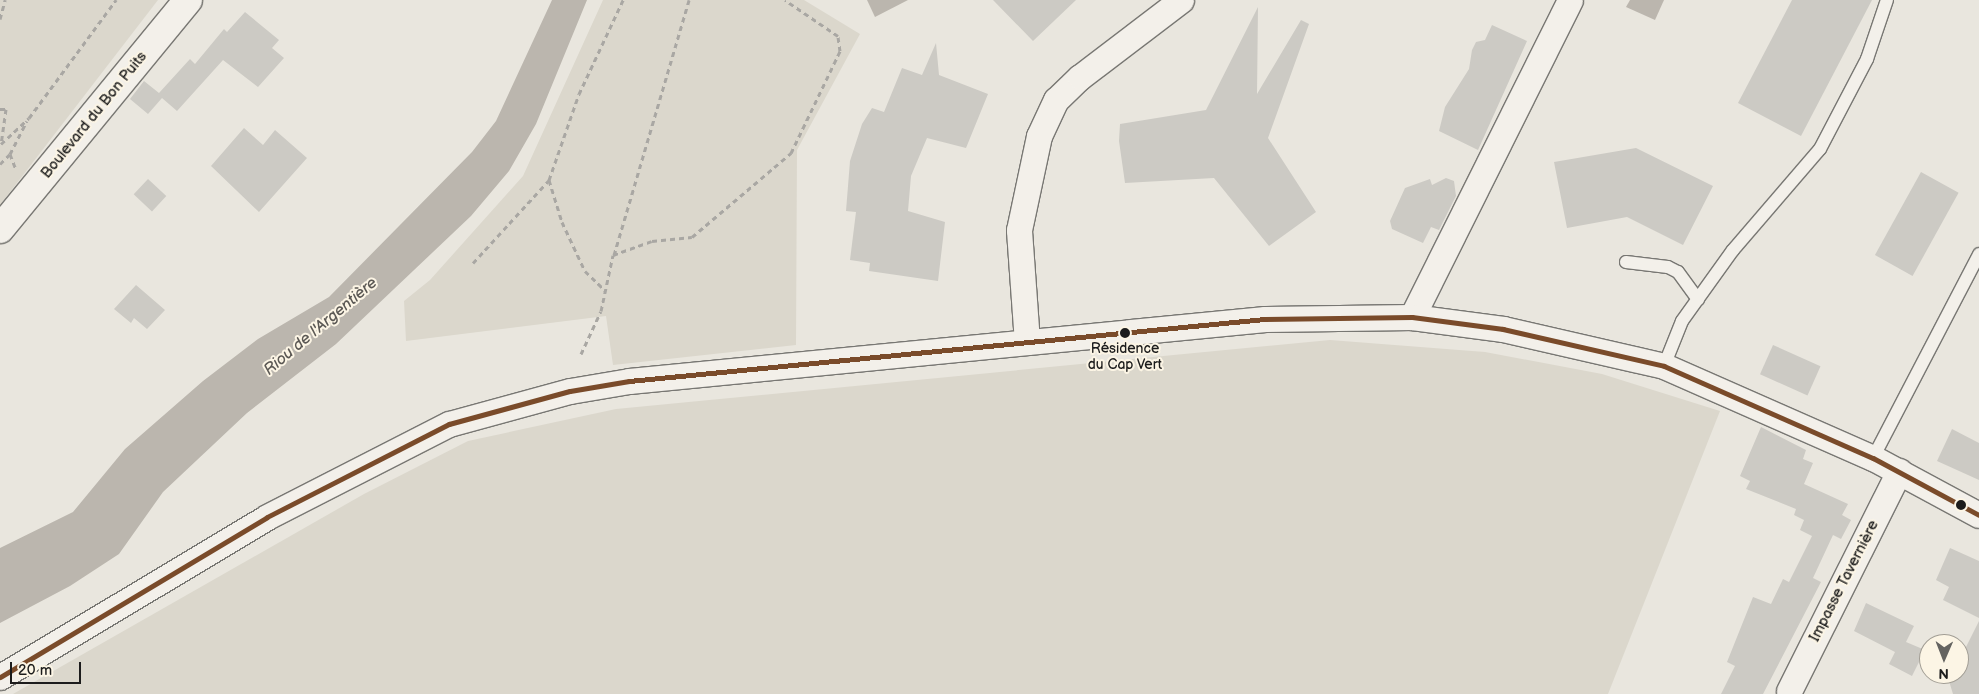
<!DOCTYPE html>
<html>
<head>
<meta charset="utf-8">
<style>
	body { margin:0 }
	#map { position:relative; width:1979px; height:694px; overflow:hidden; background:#e9e6de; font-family:"Balsamiq Sans",sans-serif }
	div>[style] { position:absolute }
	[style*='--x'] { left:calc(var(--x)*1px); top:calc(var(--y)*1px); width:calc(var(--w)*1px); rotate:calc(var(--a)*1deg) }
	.green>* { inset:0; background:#dbd7cc }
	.water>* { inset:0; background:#bbb6ae }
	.building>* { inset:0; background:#cccac4; transform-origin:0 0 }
	.path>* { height:3px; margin-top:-1.5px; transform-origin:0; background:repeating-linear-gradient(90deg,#a9a7a3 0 5px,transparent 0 9px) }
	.roads { filter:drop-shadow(1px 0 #787773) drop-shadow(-1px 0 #787773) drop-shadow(0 1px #787773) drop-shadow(0 -1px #787773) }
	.service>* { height:12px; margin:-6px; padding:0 6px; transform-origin:6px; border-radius:6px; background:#f3f0ea }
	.minor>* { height:25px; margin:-12.5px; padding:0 12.5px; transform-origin:12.5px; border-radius:12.5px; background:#f3f0ea }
	.secondary>* { height:28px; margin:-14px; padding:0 14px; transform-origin:14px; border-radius:14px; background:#f3f0ea }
	.bus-1>* { height:5px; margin:-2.5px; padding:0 2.5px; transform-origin:2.5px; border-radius:2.5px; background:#7a4b2a }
	.dots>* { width:14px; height:14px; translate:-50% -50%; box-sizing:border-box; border:2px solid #fcf5e5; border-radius:50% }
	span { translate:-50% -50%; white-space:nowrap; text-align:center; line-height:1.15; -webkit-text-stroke:4px #fcf5e5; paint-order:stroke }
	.bus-label { font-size:14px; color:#1c1c1c }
	.street-label { font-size:15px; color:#1c1c1c }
	.water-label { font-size:16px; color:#5b5854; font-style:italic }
	.north { position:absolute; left:1919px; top:634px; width:50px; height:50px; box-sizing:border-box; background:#fcf5e5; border:1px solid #a29e95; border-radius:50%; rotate:181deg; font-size:14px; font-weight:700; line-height:20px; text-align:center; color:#1c1c1c }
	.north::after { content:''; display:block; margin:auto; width:18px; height:22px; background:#646360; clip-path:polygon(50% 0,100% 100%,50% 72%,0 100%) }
	.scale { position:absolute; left:10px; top:662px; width:71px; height:22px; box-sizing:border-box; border:2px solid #1c1c1c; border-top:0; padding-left:6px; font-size:15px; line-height:18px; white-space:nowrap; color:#1c1c1c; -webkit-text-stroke:4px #fcf5e5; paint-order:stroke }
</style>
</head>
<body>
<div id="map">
	<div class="green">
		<div style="clip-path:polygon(0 0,158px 0,0 205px)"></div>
		<div style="clip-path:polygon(603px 0,804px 0,860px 34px,797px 150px,796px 345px,613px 365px,606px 316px,406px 341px,404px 301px,430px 280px,523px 176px)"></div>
		<div style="clip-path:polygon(1330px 340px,1485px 352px,1602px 374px,1720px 411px,1608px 694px,13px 694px,364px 494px,468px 441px,616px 409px)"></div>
	</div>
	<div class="water">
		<div style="clip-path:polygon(552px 0,587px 0,536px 124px,509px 171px,471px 216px,336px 344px,247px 413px,163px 492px,119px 554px,70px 586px,0 623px,0 548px,73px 512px,125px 449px,203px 381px,258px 339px,329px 297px,472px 152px,496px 121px)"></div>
		<div style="clip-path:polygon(867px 0,908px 0,875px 17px)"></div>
		<div style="clip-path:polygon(1630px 0,1664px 0,1655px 20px,1626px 7px)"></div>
	</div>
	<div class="building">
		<div style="clip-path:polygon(993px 0,1076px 0,1033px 41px)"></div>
		<div style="clip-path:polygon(1792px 0,1872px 0,1801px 136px,1738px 103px)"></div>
		<div style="clip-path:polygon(1258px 7px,1257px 94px,1301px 20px,1309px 24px,1268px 138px,1316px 212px,1269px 246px,1214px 178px,1125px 183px,1119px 141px,1120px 124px,1206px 110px)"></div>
		<div style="clip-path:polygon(245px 12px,279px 40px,272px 48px,284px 58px,258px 87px,223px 60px,177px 111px,162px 98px,148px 114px,130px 99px,144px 81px,159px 93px,190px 59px,195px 64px,224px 29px,227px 32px)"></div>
		<div style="clip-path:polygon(1492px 25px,1527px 41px,1478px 150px,1439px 131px,1445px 107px,1469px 69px,1472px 50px,1476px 42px,1485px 40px)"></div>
		<div style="clip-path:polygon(936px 43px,939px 75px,988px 94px,966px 148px,927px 138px,911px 176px,908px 211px,945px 222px,938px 281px,869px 271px,870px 263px,850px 260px,856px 212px,846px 211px,850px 161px,862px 124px,872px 108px,884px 112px,902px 68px,922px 75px)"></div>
		<div style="clip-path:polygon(244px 128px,263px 145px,275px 130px,307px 158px,259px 212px,211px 166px)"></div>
		<div style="clip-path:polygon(1636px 148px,1713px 186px,1683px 245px,1627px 217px,1567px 228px,1554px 162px)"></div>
		<div style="left:1921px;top:172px;width:43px;height:95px;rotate:29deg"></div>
		<div style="clip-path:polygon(1446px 178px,1454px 181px,1456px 196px,1439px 230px,1431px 227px,1423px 243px,1392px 229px,1390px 221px,1405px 188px,1430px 179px,1432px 185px)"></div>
		<div style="left:148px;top:179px;width:25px;height:21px;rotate:43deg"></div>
		<div style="clip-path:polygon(136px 285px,165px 310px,147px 329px,134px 318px,131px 323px,114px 309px)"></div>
		<div style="left:1773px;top:345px;width:52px;height:32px;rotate:24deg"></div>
		<div style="clip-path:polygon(1761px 427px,1806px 450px,1803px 459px,1813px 463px,1804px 484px,1848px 504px,1842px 515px,1851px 520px,1841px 539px,1833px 535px,1813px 578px,1821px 582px,1763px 694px,1721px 694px,1735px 666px,1727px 662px,1753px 597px,1771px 604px,1783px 579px,1789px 582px,1812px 536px,1800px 530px,1804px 520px,1794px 515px,1796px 509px,1746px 489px,1750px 481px,1740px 476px)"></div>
		<div style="clip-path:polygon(1952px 429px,1979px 443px,1979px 480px,1937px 461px)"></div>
		<div style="clip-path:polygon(1950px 548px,1979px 561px,1979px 618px,1943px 600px,1949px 587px,1936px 580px)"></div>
		<div style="clip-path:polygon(1866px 603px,1914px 626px,1906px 642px,1925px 650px,1912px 676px,1889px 664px,1895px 652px,1854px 631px)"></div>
		<div style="clip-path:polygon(1979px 621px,1979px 694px,1953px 694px,1949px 681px,1952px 674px,1959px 674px,1959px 661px)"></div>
	</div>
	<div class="path">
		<div style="--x:0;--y:19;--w:20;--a:-75"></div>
		<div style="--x:0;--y:109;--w:6;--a:0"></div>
		<div style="--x:6;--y:109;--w:35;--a:98"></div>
		<div style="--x:1;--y:144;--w:38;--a:-43"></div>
		<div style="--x:29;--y:118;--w:147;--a:-53.6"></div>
		<div style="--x:10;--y:154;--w:17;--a:69"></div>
		<div style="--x:0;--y:164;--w:14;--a:-45"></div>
		<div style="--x:10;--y:154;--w:37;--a:-63"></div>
		<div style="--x:549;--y:180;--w:44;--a:72.8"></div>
		<div style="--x:562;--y:222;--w:54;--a:64.9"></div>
		<div style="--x:585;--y:271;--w:28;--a:44"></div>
		<div style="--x:614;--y:255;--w:266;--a:-73.6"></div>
		<div style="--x:473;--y:263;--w:113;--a:-47.5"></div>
		<div style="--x:549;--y:180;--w:91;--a:-70.8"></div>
		<div style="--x:579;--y:94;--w:104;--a:-64.9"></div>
		<div style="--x:581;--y:354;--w:47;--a:-65.1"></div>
		<div style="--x:601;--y:311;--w:57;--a:-77.9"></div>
		<div style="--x:613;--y:255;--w:41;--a:-19.7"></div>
		<div style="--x:652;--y:241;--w:40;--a:-5.7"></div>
		<div style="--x:692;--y:237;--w:130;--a:-40.3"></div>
		<div style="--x:791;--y:153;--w:113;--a:-64.3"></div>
		<div style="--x:840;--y:51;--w:15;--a:-98"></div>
		<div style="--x:838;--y:36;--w:64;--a:-145.8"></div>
	</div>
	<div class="roads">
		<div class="service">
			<div style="--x:1626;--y:262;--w:42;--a:6.8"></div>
			<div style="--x:1668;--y:267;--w:11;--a:27"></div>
			<div style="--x:1678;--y:272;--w:34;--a:54"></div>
			<div style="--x:1664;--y:366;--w:48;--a:-68.2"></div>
			<div style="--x:1682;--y:321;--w:87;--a:-54.3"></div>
			<div style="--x:1733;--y:250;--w:133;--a:-49.3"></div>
			<div style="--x:1820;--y:149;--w:102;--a:-62.4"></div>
			<div style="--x:1867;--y:59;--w:62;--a:-71.3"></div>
			<div style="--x:1873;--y:458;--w:230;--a:-62.5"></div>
		</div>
		<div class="minor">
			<div style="--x:1412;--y:317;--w:354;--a:-63.5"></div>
			<div style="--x:1027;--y:342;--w:112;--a:-94.1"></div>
			<div style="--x:1019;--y:230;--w:96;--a:-78"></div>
			<div style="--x:1039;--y:136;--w:40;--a:-65"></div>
			<div style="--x:1056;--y:100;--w:33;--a:-44"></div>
			<div style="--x:1080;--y:77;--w:127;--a:-37.3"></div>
			<div style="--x:0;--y:677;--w:311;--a:-30.9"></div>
			<div style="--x:267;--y:517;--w:204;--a:-27.1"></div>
			<div style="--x:449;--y:424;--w:125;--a:-15.3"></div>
			<div style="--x:570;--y:391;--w:60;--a:-9.6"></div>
			<div style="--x:629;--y:381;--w:639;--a:-5.57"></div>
			<div style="--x:1265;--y:319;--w:147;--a:-0.8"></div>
			<div style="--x:1412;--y:317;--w:92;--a:7.5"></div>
			<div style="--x:1503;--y:329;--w:165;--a:12.9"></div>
			<div style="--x:1664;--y:366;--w:228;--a:23.8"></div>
			<div style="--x:1873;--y:458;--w:120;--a:28.3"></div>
			<div style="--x:1789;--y:691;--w:246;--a:-63.4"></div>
		</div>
		<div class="secondary">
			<div style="--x:0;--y:229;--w:296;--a:-50.6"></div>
		</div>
	</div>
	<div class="bus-1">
		<div style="--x:0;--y:677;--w:311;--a:-30.9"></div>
		<div style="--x:267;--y:517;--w:204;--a:-27.1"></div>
		<div style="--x:449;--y:424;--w:125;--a:-15.3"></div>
		<div style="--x:570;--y:391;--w:60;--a:-9.6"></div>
		<div style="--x:629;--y:381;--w:639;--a:-5.57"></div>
		<div style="--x:1265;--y:319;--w:147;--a:-0.8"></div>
		<div style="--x:1412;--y:317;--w:92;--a:7.5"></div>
		<div style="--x:1503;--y:329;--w:165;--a:12.9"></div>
		<div style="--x:1664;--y:366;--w:228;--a:23.8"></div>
		<div style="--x:1873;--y:458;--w:120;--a:28.3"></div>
	</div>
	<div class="dots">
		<div style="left:1125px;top:333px;background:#1c1c1c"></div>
		<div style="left:1961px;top:505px;background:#1c1c1c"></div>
	</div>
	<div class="bus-label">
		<span style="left:1125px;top:357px">Résidence<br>du Cap Vert</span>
	</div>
	<div class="street-label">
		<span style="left:94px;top:115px;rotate:-51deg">Boulevard du Bon Puits</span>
		<span style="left:1844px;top:581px;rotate:-63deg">Impasse Tavernière</span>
	</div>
	<div class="water-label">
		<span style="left:321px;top:327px;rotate:-40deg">Riou de l'Argentière</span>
	</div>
	<div class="north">N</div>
	<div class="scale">20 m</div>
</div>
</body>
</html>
